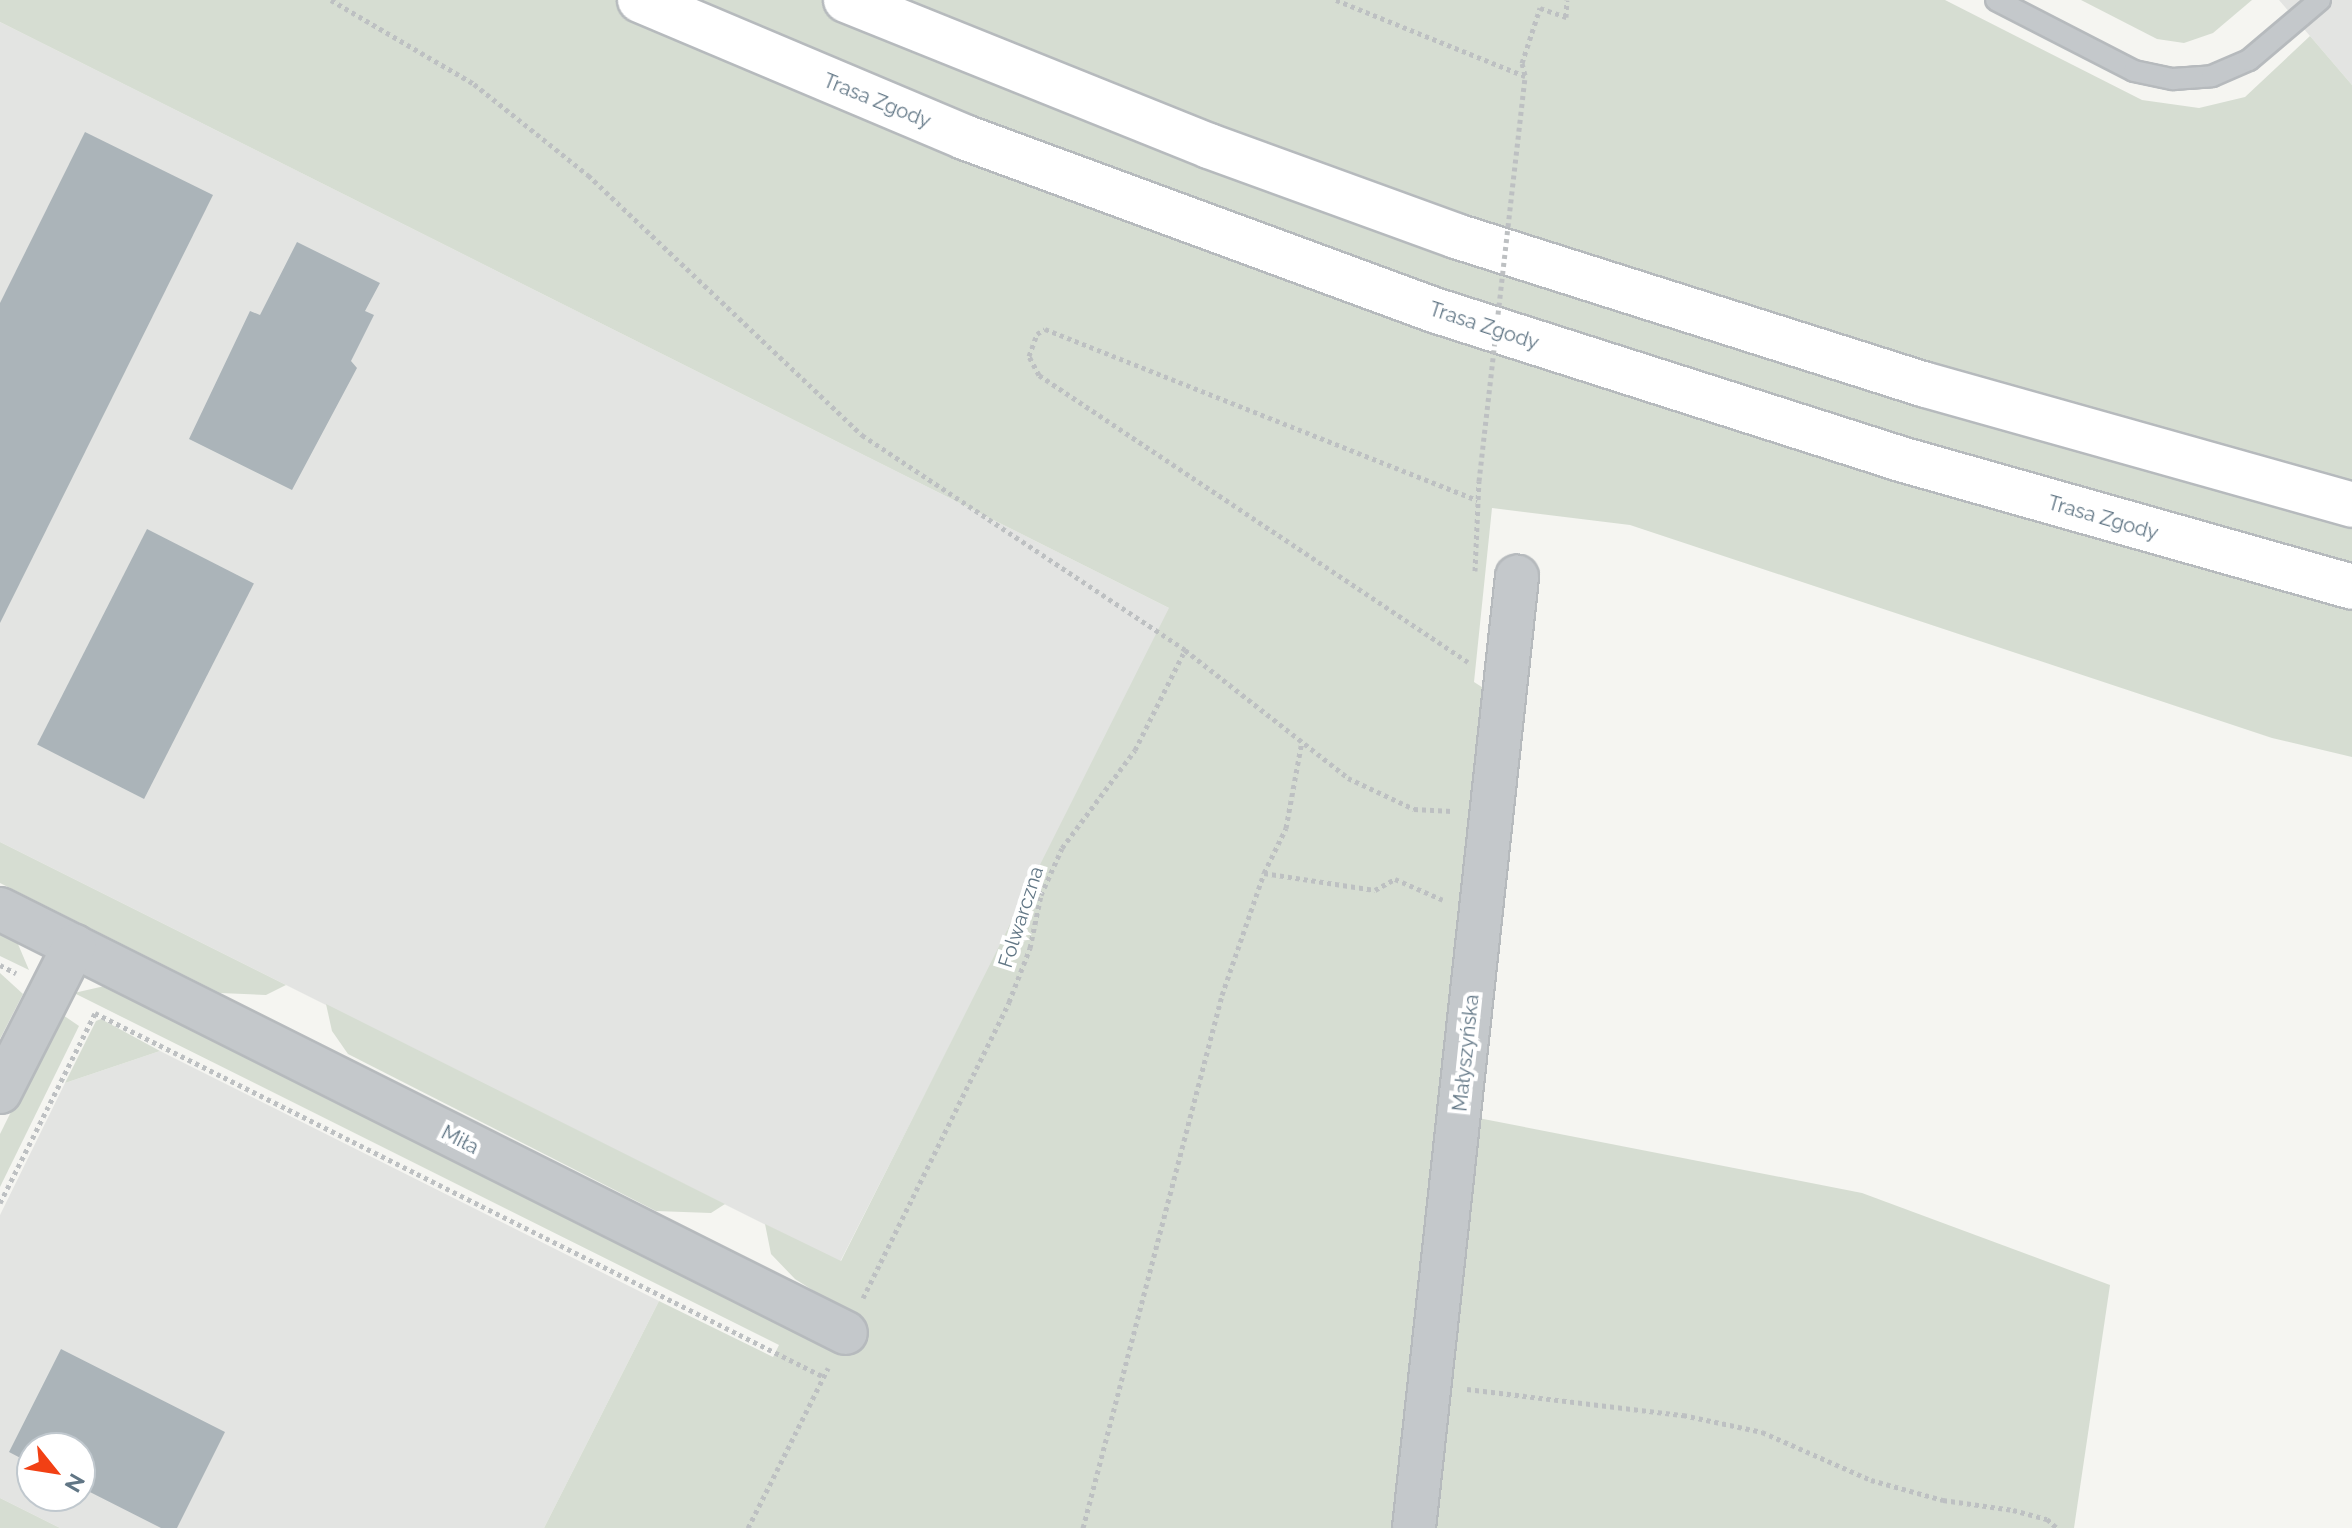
<!DOCTYPE html>
<html>
<head>
<meta charset="utf-8">
<style>
	body { margin:0 }
	#map { position:relative; width:2352px; height:1528px; overflow:hidden; background:#f5f5f1; font-family:Raleway,sans-serif }
	div>[style] { position:absolute }
	[style*='--x'] { left:calc(var(--x)*1px); top:calc(var(--y)*1px); width:calc(var(--w)*1px); rotate:calc(var(--a)*1deg) }
	.built>* { inset:0; background:#e3e4e2 }
	.green>* { inset:0; background:#d6ddd2 }
	.building>* { inset:0; background:#abb4b9; transform-origin:0 0 }
	.path>* { height:5px; margin-top:-2.5px; transform-origin:0; background:repeating-linear-gradient(90deg,#bdc0c2 0 4px,transparent 0 8px) }
	.roads { filter:drop-shadow(2px 0 #b6babd) drop-shadow(-2px 0 #b6babd) drop-shadow(0 2px #b6babd) drop-shadow(0 -2px #b6babd) }
	.lane>* { height:20px; margin:-10px; padding:0 10px; transform-origin:10px; border-radius:10px; background:#c4c8cb }
	.street>* { height:42px; margin:-21px; padding:0 21px; transform-origin:21px; border-radius:21px; background:#c4c8cb }
	.highway>* { height:44px; margin:-22px; padding:0 22px; transform-origin:22px; border-radius:22px; background:#fff }
	.path-bridge>* { height:5px; margin-top:-2.5px; transform-origin:0; background:repeating-linear-gradient(90deg,#bdc0c2 0 4px,transparent 0 8px) }
	span { translate:-50% -50%; white-space:nowrap; text-align:center; line-height:1.15; -webkit-text-stroke:8px #fff; paint-order:stroke }
	.street-label { font-size:20px; color:#617685 }
	.north { position:absolute; left:16px; top:1432px; width:80px; height:80px; box-sizing:border-box; background:#fff; border:2px solid #c0c8ce; border-radius:50%; rotate:120deg; font-size:22px; font-weight:700; line-height:32px; text-align:center; color:#617685 }
	.north::after { content:''; display:block; margin:auto; width:28px; height:36px; background:#f24014; clip-path:polygon(50% 0,100% 100%,50% 72%,0 100%) }
</style>
</head>
<body>
<div id="map">
	<div class="built">
		<div style="clip-path:polygon(2279px 0,2352px 0,2352px 85px,2310px 36px)"></div>
		<div style="clip-path:polygon(0 22px,1171px 609px,840px 1262px,0 842px)"></div>
		<div style="clip-path:polygon(evenodd,160px 1051px,659px 1301px,544px 1528px,60px 1528px,0 1498px,0 1215px,65px 1083px,160px 1051px,32px 1448px,80px 1448px,80px 1496px,32px 1496px,32px 1448px)"></div>
	</div>
	<div class="green">
		<div style="clip-path:polygon(0 0,1945px 0,2142px 100px,2199px 108px,2245px 97px,2310px 36px,2352px 85px,2352px 757px,2272px 738px,1630px 525px,1492px 508px,1474px 682px,1488px 691px,1398px 1528px,544px 1528px,659px 1301px,773px 1357px,779px 1345px,74px 993px,109px 985px,802px 1334px,822px 1296px,795px 1279px,771px 1254px,765px 1224px,841px 1261px,1169px 608px,0 22px)"></div>
		<div style="clip-path:polygon(2081px 0,2252px 0,2213px 33px,2184px 43px,2157px 39px)"></div>
		<div style="clip-path:polygon(0 842px,286px 985px,266px 995px,220px 993px,0 883px)"></div>
		<div style="clip-path:polygon(0 929px,15px 937px,29px 970px,0 956px)"></div>
		<div style="clip-path:polygon(0 973px,23px 994px,0 1039px)"></div>
		<div style="clip-path:polygon(326px 1004px,725px 1204px,711px 1213px,656px 1211px,348px 1054px,332px 1031px)"></div>
		<div style="clip-path:polygon(60px 1013px,79px 1026px,0 1187px,0 1134px)"></div>
		<div style="clip-path:polygon(101px 1019px,160px 1051px,65px 1083px,96px 1021px)"></div>
		<div style="clip-path:polygon(1473px 1117px,1862px 1193px,2110px 1285px,2074px 1528px,1427px 1528px)"></div>
		<div style="clip-path:polygon(0 1498px,60px 1528px,0 1528px)"></div>
	</div>
	<div class="building">
		<div style="clip-path:polygon(85px 132px,213px 195px,0 623px,0 303px)"></div>
		<div style="clip-path:polygon(297px 242px,380px 283px,365px 311px,374px 315px,351px 361px,357px 368px,292px 490px,189px 439px,250px 311px,260px 315px)"></div>
		<div style="left:147px;top:529px;width:120px;height:242px;rotate:27deg"></div>
		<div style="clip-path:polygon(61px 1349px,225px 1432px,177px 1528px,161px 1528px,80px 1487px,80px 1448px,32px 1448px,32px 1464px,9px 1452px)"></div>
	</div>
	<div class="path">
		<div style="--x:331;--y:0;--w:166;--a:30.4"></div>
		<div style="--x:474;--y:84;--w:146;--a:38.6"></div>
		<div style="--x:588;--y:175;--w:378;--a:43.5"></div>
		<div style="--x:862;--y:435;--w:388;--a:33.6"></div>
		<div style="--x:1336;--y:0;--w:204;--a:21.9"></div>
		<div style="--x:1525;--y:75;--w:12;--a:-104"></div>
		<div style="--x:1522;--y:63;--w:58;--a:-71.9"></div>
		<div style="--x:1540;--y:8;--w:28;--a:19"></div>
		<div style="--x:1566;--y:17;--w:17;--a:-87"></div>
		<div style="--x:1475;--y:571;--w:90;--a:-87.5"></div>
		<div style="--x:1468;--y:662;--w:516;--a:-146.22"></div>
		<div style="--x:1039;--y:375;--w:21;--a:-118"></div>
		<div style="--x:1029;--y:356;--w:23;--a:-70"></div>
		<div style="--x:1037;--y:334;--w:9;--a:-32"></div>
		<div style="--x:1045;--y:329;--w:465;--a:21.6"></div>
		<div style="--x:1264;--y:873;--w:112;--a:8.7"></div>
		<div style="--x:1375;--y:890;--w:23;--a:-29"></div>
		<div style="--x:1395;--y:879;--w:52;--a:23.6"></div>
		<div style="--x:0;--y:965;--w:18;--a:27"></div>
		<div style="--x:0;--y:1203;--w:212;--a:-63.4"></div>
		<div style="--x:95;--y:1013;--w:815;--a:26.53"></div>
		<div style="--x:863;--y:1298;--w:330;--a:-63.7"></div>
		<div style="--x:1009;--y:1002;--w:58;--a:-68.7"></div>
		<div style="--x:1030;--y:948;--w:54;--a:-78.3"></div>
		<div style="--x:1041;--y:895;--w:51;--a:-65.9"></div>
		<div style="--x:1062;--y:848;--w:122;--a:-53.3"></div>
		<div style="--x:1135;--y:750;--w:112;--a:-63.4"></div>
		<div style="--x:1185;--y:650;--w:207;--a:38.1"></div>
		<div style="--x:1348;--y:778;--w:73;--a:25.2"></div>
		<div style="--x:1414;--y:809;--w:38;--a:3"></div>
		<div style="--x:1467;--y:1389;--w:218;--a:6.9"></div>
		<div style="--x:1683;--y:1415;--w:81;--a:12.1"></div>
		<div style="--x:1762;--y:1432;--w:119;--a:23.8"></div>
		<div style="--x:1871;--y:1480;--w:75;--a:15.5"></div>
		<div style="--x:1943;--y:1500;--w:71;--a:8.1"></div>
		<div style="--x:2013;--y:1510;--w:35;--a:15"></div>
		<div style="--x:2047;--y:1519;--w:13;--a:42"></div>
		<div style="--x:748;--y:1528;--w:179;--a:-63.4"></div>
		<div style="--x:1083;--y:1528;--w:551;--a:-75.38"></div>
		<div style="--x:1222;--y:995;--w:129;--a:-71"></div>
		<div style="--x:1264;--y:873;--w:50;--a:-63.9"></div>
		<div style="--x:1286;--y:828;--w:88;--a:-79.6"></div>
	</div>
	<div class="roads">
		<div class="lane">
			<div style="--x:1996;--y:0;--w:155;--a:27.2"></div>
			<div style="--x:2134;--y:71;--w:40;--a:12"></div>
			<div style="--x:2173;--y:79;--w:39;--a:-4"></div>
			<div style="--x:2212;--y:76;--w:40;--a:-23.4"></div>
			<div style="--x:2249;--y:60;--w:93;--a:-40.2"></div>
		</div>
		<div class="street">
			<div style="--x:0;--y:909;--w:946;--a:26.62"></div>
			<div style="--x:0;--y:1092;--w:164;--a:-63.1"></div>
			<div style="--x:1414;--y:1528;--w:957;--a:-83.82"></div>
		</div>
		<div class="highway">
			<div style="--x:640;--y:0;--w:352;--a:22.9"></div>
			<div style="--x:964;--y:137;--w:501;--a:20.21"></div>
			<div style="--x:1434;--y:310;--w:486;--a:17.7"></div>
			<div style="--x:1897;--y:458;--w:473;--a:15.8"></div>
			<div style="--x:846;--y:0;--w:391;--a:21.9"></div>
			<div style="--x:1209;--y:146;--w:263;--a:20"></div>
			<div style="--x:1456;--y:236;--w:493;--a:17.6"></div>
			<div style="--x:1926;--y:385;--w:443;--a:15.7"></div>
		</div>
	</div>
	<div class="path-bridge">
		<div style="--x:1479;--y:481;--w:408;--a:-83.5"></div>
	</div>
	<div class="street-label">
		<span style="left:877px;top:101px;rotate:22deg">Trasa Zgody</span>
		<span style="left:1484px;top:326px;rotate:18deg">Trasa Zgody</span>
		<span style="left:2103px;top:518px;rotate:16deg">Trasa Zgody</span>
		<span style="left:1021px;top:917px;rotate:-72deg">Folwarczna</span>
		<span style="left:1466px;top:1053px;rotate:-84deg">Małyszyńska</span>
		<span style="left:460px;top:1140px;rotate:27deg">Miła</span>
	</div>
	<div class="north">N</div>
</div>
</body>
</html>
